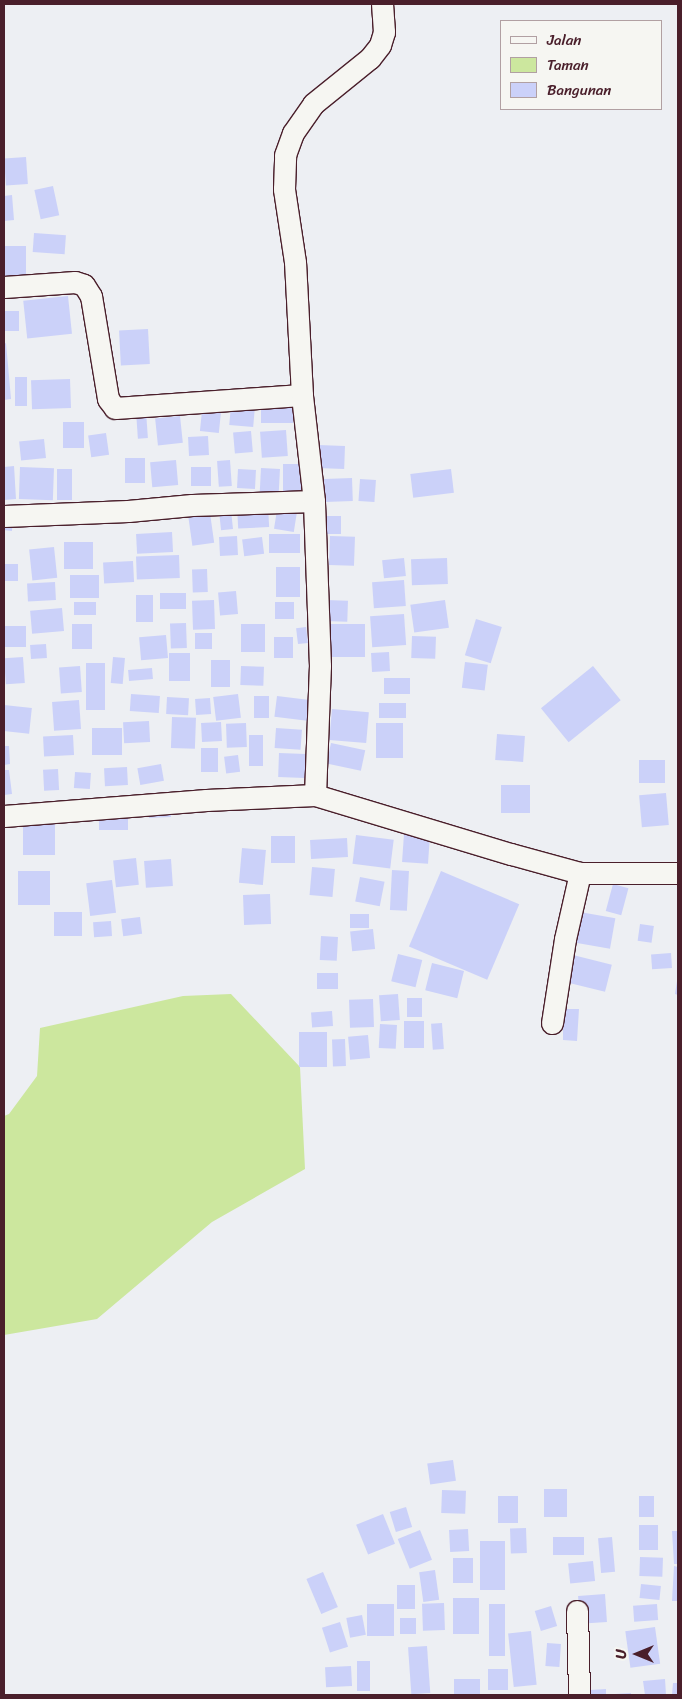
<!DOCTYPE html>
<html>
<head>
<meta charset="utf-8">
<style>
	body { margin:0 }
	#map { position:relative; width:682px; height:1699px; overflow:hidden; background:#edeff3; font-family:Sriracha,sans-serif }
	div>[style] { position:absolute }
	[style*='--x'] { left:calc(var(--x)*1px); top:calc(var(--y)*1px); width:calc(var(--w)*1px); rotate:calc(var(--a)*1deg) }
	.green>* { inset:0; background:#cce79e }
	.building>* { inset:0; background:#cbd1f9; transform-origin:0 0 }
	.roads { filter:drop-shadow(1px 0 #4a1f2b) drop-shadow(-1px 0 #4a1f2b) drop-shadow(0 1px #4a1f2b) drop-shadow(0 -1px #4a1f2b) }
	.minor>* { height:21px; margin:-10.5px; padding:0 10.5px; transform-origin:10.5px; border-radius:10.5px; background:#f6f6f2 }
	span { translate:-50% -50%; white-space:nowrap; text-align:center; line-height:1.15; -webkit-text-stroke:5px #f6f6f2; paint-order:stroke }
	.frame { position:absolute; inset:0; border:5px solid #4a1f2b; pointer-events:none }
	.legend { position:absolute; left:500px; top:20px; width:162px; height:90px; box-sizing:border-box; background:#f6f6f2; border:1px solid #b1a0a2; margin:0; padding:6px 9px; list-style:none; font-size:15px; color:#4a1f2b }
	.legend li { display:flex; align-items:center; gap:10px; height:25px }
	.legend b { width:25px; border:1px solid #b1a0a2 }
	.north { position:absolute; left:612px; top:1629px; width:50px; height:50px; -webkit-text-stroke:4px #f6f6f2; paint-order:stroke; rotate:270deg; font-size:14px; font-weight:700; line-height:20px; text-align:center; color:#4a1f2b }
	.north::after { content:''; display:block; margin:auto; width:18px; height:22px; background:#4a1f2b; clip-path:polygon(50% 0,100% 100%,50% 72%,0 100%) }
</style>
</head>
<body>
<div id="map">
	<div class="green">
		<div style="clip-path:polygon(231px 994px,300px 1067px,305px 1169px,212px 1222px,97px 1319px,4px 1335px,4px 1116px,9px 1114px,37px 1076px,40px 1028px,183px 996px)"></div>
	</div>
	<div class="building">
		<div style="left:26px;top:157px;width:27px;height:22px;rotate:86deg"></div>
		<div style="left:53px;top:186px;width:30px;height:19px;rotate:78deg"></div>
		<div style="clip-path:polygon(12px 195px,14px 220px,4px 221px,4px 196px)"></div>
		<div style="left:34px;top:233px;width:32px;height:19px;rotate:4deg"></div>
		<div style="left:4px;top:246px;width:22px;height:36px"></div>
		<div style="left:68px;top:296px;width:38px;height:45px;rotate:84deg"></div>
		<div style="left:5px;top:311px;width:14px;height:20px"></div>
		<div style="left:148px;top:329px;width:35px;height:29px;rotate:87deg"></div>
		<div style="clip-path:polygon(6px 343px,11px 399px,4px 400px,4px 344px)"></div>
		<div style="left:15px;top:377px;width:12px;height:29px"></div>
		<div style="left:70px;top:379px;width:29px;height:39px;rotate:88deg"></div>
		<div style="left:231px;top:405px;width:24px;height:20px;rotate:5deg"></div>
		<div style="left:261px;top:406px;width:32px;height:17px"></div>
		<div style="left:146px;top:411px;width:27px;height:10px;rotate:86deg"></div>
		<div style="left:202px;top:411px;width:19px;height:20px;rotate:6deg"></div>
		<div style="left:180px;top:416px;width:27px;height:25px;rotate:84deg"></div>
		<div style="left:63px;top:422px;width:21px;height:26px"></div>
		<div style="left:286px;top:430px;width:26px;height:26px;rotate:86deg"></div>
		<div style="left:251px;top:431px;width:21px;height:18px;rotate:85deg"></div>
		<div style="left:106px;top:433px;width:22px;height:18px;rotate:82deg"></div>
		<div style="left:208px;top:436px;width:19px;height:20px;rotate:87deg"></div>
		<div style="left:44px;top:439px;width:19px;height:25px;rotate:84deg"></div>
		<div style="left:318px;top:445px;width:27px;height:23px;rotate:2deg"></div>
		<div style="left:125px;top:458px;width:20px;height:25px"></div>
		<div style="left:176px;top:460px;width:25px;height:26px;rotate:85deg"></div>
		<div style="left:230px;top:460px;width:26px;height:13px;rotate:86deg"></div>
		<div style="left:283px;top:464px;width:18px;height:31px"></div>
		<div style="clip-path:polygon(14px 466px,16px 499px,4px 500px,4px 467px)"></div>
		<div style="left:20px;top:467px;width:34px;height:32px;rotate:2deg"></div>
		<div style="left:191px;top:467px;width:20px;height:19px"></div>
		<div style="left:261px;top:468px;width:19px;height:25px;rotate:3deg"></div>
		<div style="left:57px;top:469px;width:15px;height:31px"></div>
		<div style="left:238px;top:469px;width:18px;height:19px;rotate:3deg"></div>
		<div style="left:451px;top:469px;width:24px;height:41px;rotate:83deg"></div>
		<div style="left:352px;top:478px;width:23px;height:28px;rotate:88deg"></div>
		<div style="left:360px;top:479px;width:16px;height:22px;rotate:4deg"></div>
		<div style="left:268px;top:505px;width:22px;height:31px;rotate:87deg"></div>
		<div style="left:231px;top:510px;width:19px;height:12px;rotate:84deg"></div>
		<div style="left:277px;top:510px;width:20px;height:19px;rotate:9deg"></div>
		<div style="left:210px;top:513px;width:30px;height:22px;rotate:82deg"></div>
		<div style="left:321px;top:516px;width:20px;height:18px"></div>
		<div style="left:4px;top:520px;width:9px;height:10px;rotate:6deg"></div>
		<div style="left:172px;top:532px;width:20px;height:36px;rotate:87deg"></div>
		<div style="left:269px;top:534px;width:31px;height:19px"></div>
		<div style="left:237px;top:536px;width:19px;height:18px;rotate:87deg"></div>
		<div style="left:330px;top:536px;width:25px;height:29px;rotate:2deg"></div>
		<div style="left:262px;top:537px;width:17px;height:20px;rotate:83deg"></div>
		<div style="left:64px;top:542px;width:29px;height:27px"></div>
		<div style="left:54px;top:547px;width:31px;height:25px;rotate:84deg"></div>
		<div style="left:179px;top:555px;width:23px;height:43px;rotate:88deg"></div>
		<div style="left:404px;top:558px;width:18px;height:22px;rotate:84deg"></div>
		<div style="left:447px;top:558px;width:26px;height:36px;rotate:88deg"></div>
		<div style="left:133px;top:561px;width:21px;height:30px;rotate:87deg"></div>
		<div style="left:4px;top:564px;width:14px;height:17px"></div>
		<div style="left:276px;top:567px;width:24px;height:30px"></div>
		<div style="left:207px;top:569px;width:23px;height:15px;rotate:88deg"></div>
		<div style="left:70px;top:575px;width:29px;height:23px"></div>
		<div style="left:404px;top:580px;width:26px;height:32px;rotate:86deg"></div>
		<div style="left:55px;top:582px;width:18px;height:28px;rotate:87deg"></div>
		<div style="left:236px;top:591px;width:23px;height:18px;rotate:85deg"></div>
		<div style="left:160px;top:593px;width:26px;height:16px"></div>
		<div style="left:136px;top:595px;width:17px;height:27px"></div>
		<div style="left:214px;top:600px;width:29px;height:22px;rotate:88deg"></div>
		<div style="left:325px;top:600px;width:23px;height:21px;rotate:2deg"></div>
		<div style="left:445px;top:600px;width:28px;height:35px;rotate:82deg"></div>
		<div style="left:96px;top:602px;width:13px;height:22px;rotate:90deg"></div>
		<div style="left:275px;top:602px;width:19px;height:17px"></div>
		<div style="left:62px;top:608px;width:23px;height:32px;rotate:85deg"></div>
		<div style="left:404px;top:614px;width:31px;height:34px;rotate:86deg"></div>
		<div style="left:476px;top:619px;width:27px;height:38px;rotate:17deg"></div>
		<div style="left:186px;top:623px;width:25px;height:16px;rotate:88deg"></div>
		<div style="left:72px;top:624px;width:20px;height:25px"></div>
		<div style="left:241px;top:624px;width:24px;height:28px"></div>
		<div style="left:325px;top:624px;width:40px;height:33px"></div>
		<div style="left:4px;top:626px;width:22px;height:21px"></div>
		<div style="left:306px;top:627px;width:16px;height:10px;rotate:83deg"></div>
		<div style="left:195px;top:633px;width:17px;height:16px"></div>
		<div style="left:166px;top:635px;width:23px;height:27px;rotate:85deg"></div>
		<div style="left:412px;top:636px;width:24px;height:22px;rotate:2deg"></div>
		<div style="left:293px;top:637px;width:21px;height:19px;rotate:90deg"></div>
		<div style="left:46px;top:644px;width:14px;height:16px;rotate:86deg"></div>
		<div style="left:389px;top:652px;width:19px;height:18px;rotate:87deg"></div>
		<div style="left:169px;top:653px;width:21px;height:28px"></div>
		<div style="left:23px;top:657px;width:26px;height:19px;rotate:86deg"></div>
		<div style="left:113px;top:657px;width:12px;height:26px;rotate:5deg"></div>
		<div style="left:211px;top:660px;width:19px;height:27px"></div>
		<div style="left:465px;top:662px;width:23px;height:26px;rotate:7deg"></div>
		<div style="left:86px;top:663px;width:19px;height:47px"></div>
		<div style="left:80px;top:666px;width:26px;height:21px;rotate:86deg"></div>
		<div style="left:241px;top:666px;width:23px;height:19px;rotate:2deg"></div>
		<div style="left:593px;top:666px;width:44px;height:67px;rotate:51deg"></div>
		<div style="left:152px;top:668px;width:11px;height:24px;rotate:85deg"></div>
		<div style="left:384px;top:678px;width:26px;height:16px"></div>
		<div style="left:131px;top:694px;width:29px;height:17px;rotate:4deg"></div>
		<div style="left:238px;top:694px;width:24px;height:25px;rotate:83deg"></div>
		<div style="left:254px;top:696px;width:15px;height:22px"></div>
		<div style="left:277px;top:696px;width:33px;height:21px;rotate:7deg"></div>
		<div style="left:167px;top:697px;width:22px;height:17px;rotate:3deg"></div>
		<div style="left:210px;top:698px;width:16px;height:15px;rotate:86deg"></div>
		<div style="left:79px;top:700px;width:29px;height:27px;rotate:86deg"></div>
		<div style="left:379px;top:703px;width:27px;height:15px"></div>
		<div style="left:4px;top:705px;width:28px;height:26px;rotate:6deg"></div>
		<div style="left:332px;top:709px;width:37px;height:31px;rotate:5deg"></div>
		<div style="left:172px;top:717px;width:24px;height:31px;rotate:2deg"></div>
		<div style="left:149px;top:721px;width:21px;height:26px;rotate:87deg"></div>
		<div style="left:221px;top:722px;width:19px;height:20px;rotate:87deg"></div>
		<div style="left:246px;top:723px;width:24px;height:20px;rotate:88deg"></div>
		<div style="left:376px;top:723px;width:27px;height:35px"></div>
		<div style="left:92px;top:728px;width:30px;height:27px"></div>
		<div style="left:276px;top:728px;width:26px;height:20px;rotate:4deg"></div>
		<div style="left:497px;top:734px;width:28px;height:26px;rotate:4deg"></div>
		<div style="left:73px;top:735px;width:20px;height:30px;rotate:87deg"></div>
		<div style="left:249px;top:735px;width:14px;height:31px"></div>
		<div style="left:331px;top:743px;width:35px;height:21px;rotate:12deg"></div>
		<div style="clip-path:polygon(4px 746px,9px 746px,10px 764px,4px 765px)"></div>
		<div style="left:201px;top:748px;width:17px;height:24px"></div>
		<div style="left:279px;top:753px;width:27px;height:24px;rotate:2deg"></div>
		<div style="left:238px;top:755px;width:17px;height:14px;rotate:83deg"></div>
		<div style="left:639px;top:760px;width:26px;height:23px"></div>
		<div style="left:161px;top:764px;width:17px;height:24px;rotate:80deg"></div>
		<div style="left:127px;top:767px;width:18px;height:23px;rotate:87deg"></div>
		<div style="left:58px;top:769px;width:21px;height:15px;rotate:87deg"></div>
		<div style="clip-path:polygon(4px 770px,9px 770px,12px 794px,4px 795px)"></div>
		<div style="left:75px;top:772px;width:16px;height:16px;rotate:4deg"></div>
		<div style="left:501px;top:785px;width:29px;height:28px"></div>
		<div style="left:666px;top:793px;width:32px;height:27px;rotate:85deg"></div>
		<div style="clip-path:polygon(170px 807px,171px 817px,149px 818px,149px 809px)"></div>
		<div style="left:99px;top:814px;width:29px;height:16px"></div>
		<div style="left:23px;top:824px;width:32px;height:31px"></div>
		<div style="left:404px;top:834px;width:26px;height:28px;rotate:4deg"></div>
		<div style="left:356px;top:835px;width:38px;height:29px;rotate:7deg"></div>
		<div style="left:271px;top:836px;width:24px;height:27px"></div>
		<div style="left:347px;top:838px;width:19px;height:37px;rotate:87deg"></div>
		<div style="left:242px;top:848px;width:24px;height:35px;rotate:5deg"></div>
		<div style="left:136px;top:858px;width:27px;height:23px;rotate:84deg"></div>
		<div style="left:171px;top:859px;width:27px;height:27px;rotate:86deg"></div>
		<div style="left:312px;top:867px;width:23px;height:28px;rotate:5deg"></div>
		<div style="left:392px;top:870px;width:17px;height:40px;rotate:3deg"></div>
		<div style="left:18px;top:871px;width:32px;height:34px"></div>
		<div style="left:441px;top:871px;width:85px;height:82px;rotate:23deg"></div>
		<div style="left:360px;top:877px;width:25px;height:25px;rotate:11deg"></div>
		<div style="left:112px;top:880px;width:33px;height:26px;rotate:83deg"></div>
		<div style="left:613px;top:884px;width:16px;height:28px;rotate:15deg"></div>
		<div style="left:270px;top:894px;width:30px;height:27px;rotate:88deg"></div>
		<div style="left:574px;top:911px;width:42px;height:31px;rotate:10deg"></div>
		<div style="left:82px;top:912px;width:24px;height:28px;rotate:90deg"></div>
		<div style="left:369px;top:914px;width:14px;height:19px;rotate:90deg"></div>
		<div style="left:140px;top:917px;width:17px;height:19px;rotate:83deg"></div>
		<div style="left:111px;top:921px;width:15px;height:18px;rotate:86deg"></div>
		<div style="left:640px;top:924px;width:14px;height:17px;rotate:8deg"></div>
		<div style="left:373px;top:929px;width:20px;height:23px;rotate:84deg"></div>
		<div style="left:321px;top:936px;width:17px;height:24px;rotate:3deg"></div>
		<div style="left:671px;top:953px;width:15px;height:20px;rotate:86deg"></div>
		<div style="left:398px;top:954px;width:25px;height:28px;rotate:14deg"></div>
		<div style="left:573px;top:955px;width:40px;height:28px;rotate:14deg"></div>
		<div style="left:432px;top:963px;width:33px;height:28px;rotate:14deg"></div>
		<div style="left:317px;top:973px;width:21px;height:16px"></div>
		<div style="clip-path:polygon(677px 981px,678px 981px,678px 995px,675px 994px)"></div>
		<div style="left:398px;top:994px;width:26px;height:19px;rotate:86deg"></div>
		<div style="left:407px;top:998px;width:15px;height:19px"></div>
		<div style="left:373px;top:999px;width:28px;height:24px;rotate:88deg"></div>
		<div style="clip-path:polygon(563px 1009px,579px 1009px,577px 1041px,563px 1040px)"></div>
		<div style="left:332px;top:1011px;width:15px;height:21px;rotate:86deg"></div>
		<div style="left:404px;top:1021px;width:20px;height:27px"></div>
		<div style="left:442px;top:1023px;width:26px;height:11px;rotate:86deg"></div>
		<div style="left:380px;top:1024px;width:17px;height:24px;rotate:3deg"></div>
		<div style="left:327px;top:1032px;width:35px;height:28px;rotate:90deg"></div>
		<div style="left:368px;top:1035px;width:23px;height:20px;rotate:85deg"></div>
		<div style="left:345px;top:1039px;width:27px;height:13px;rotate:88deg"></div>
		<div style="left:453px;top:1460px;width:21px;height:26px;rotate:82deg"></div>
		<div style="left:544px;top:1489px;width:23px;height:28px"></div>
		<div style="left:442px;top:1490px;width:24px;height:23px;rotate:2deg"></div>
		<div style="left:498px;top:1496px;width:20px;height:27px"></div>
		<div style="left:639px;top:1496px;width:15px;height:21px"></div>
		<div style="left:406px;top:1507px;width:21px;height:17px;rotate:73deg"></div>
		<div style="left:383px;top:1514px;width:32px;height:29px;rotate:68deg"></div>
		<div style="left:639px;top:1525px;width:19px;height:25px"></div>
		<div style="left:526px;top:1528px;width:25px;height:16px;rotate:88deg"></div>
		<div style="left:468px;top:1529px;width:22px;height:19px;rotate:87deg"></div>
		<div style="left:420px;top:1530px;width:32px;height:24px;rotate:68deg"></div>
		<div style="clip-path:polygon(672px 1531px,678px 1531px,678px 1564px,674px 1564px)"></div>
		<div style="left:584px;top:1537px;width:18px;height:31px;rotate:90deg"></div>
		<div style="left:612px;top:1537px;width:35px;height:14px;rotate:85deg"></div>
		<div style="left:480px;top:1541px;width:25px;height:49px"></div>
		<div style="left:640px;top:1557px;width:23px;height:19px;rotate:2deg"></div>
		<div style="left:453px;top:1558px;width:20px;height:25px"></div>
		<div style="left:593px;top:1561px;width:20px;height:25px;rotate:84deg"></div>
		<div style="clip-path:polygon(674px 1566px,678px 1567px,678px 1601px,672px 1601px)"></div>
		<div style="left:435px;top:1570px;width:30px;height:16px;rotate:82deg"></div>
		<div style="left:323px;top:1572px;width:38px;height:18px;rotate:67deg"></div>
		<div style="left:641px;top:1584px;width:20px;height:14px;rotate:6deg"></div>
		<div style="left:397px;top:1585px;width:18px;height:24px"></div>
		<div style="left:605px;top:1594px;width:28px;height:27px;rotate:86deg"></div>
		<div style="left:453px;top:1598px;width:26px;height:36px"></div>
		<div style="left:444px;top:1603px;width:27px;height:22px;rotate:88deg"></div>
		<div style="left:367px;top:1604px;width:27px;height:32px"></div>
		<div style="left:489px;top:1604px;width:16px;height:52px"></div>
		<div style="left:657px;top:1604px;width:16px;height:24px;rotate:86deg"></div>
		<div style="left:551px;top:1606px;width:21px;height:17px;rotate:73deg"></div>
		<div style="left:362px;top:1615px;width:20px;height:16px;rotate:79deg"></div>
		<div style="left:400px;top:1618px;width:16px;height:16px"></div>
		<div style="left:340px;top:1622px;width:26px;height:19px;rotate:72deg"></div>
		<div style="left:655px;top:1627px;width:37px;height:30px;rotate:82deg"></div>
		<div style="left:531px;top:1631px;width:54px;height:23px;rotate:84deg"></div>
		<div style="left:547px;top:1643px;width:14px;height:23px;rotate:4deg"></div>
		<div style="left:427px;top:1646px;width:47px;height:19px;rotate:86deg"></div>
		<div style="left:357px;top:1661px;width:13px;height:30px"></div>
		<div style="left:351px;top:1666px;width:20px;height:26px;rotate:87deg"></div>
		<div style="left:488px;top:1669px;width:20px;height:21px"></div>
		<div style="left:454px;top:1679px;width:26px;height:16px"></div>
		<div style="clip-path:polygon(665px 1679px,666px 1695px,645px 1695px,643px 1681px)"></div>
		<div style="clip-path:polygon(673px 1683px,678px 1683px,678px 1695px,672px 1695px)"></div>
		<div style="clip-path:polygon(606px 1689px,606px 1695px,591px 1695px,590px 1690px)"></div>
		<div style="clip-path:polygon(631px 1693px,631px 1695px,615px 1695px,615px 1694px)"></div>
	</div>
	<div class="roads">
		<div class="minor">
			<div style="--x:4;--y:287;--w:71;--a:-4"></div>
			<div style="--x:75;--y:282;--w:9;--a:18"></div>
			<div style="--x:84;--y:285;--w:13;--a:58"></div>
			<div style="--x:91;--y:296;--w:104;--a:80.6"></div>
			<div style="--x:108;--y:399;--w:11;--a:52"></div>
			<div style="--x:115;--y:408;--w:187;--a:-4"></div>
			<div style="--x:4;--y:516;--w:124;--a:-2.3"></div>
			<div style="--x:128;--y:511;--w:64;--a:-5.4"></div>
			<div style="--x:192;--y:505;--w:122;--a:-1.9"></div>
			<div style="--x:315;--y:795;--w:129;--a:-87.8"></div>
			<div style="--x:320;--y:666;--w:165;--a:-92.1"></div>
			<div style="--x:314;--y:501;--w:107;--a:-96.5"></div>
			<div style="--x:302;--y:395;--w:133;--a:-93"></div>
			<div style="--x:295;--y:262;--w:74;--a:-98.6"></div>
			<div style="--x:284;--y:189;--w:34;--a:-88"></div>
			<div style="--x:285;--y:155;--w:23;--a:-70"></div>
			<div style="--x:293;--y:133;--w:35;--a:-55"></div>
			<div style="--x:313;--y:104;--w:73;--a:-38.9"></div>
			<div style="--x:370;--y:58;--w:16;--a:-52"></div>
			<div style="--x:380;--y:45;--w:14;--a:-73"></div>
			<div style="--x:384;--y:32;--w:28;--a:-94"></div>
			<div style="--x:4;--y:816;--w:203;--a:-4.5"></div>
			<div style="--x:206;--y:800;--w:109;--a:-2.6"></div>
			<div style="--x:315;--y:795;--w:205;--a:16.8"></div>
			<div style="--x:511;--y:854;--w:72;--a:15.4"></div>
			<div style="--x:580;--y:873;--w:98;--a:0"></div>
			<div style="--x:552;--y:1023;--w:85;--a:-81.2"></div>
			<div style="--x:565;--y:939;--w:68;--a:-77.2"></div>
			<div style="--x:577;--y:1611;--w:84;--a:88.6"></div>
		</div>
	</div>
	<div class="frame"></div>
	<ul class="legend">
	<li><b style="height:6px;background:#f6f6f2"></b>Jalan</li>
	<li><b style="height:14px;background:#cce79e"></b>Taman</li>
	<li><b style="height:14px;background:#cbd1f9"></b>Bangunan</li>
	</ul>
	<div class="north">U</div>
</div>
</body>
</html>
